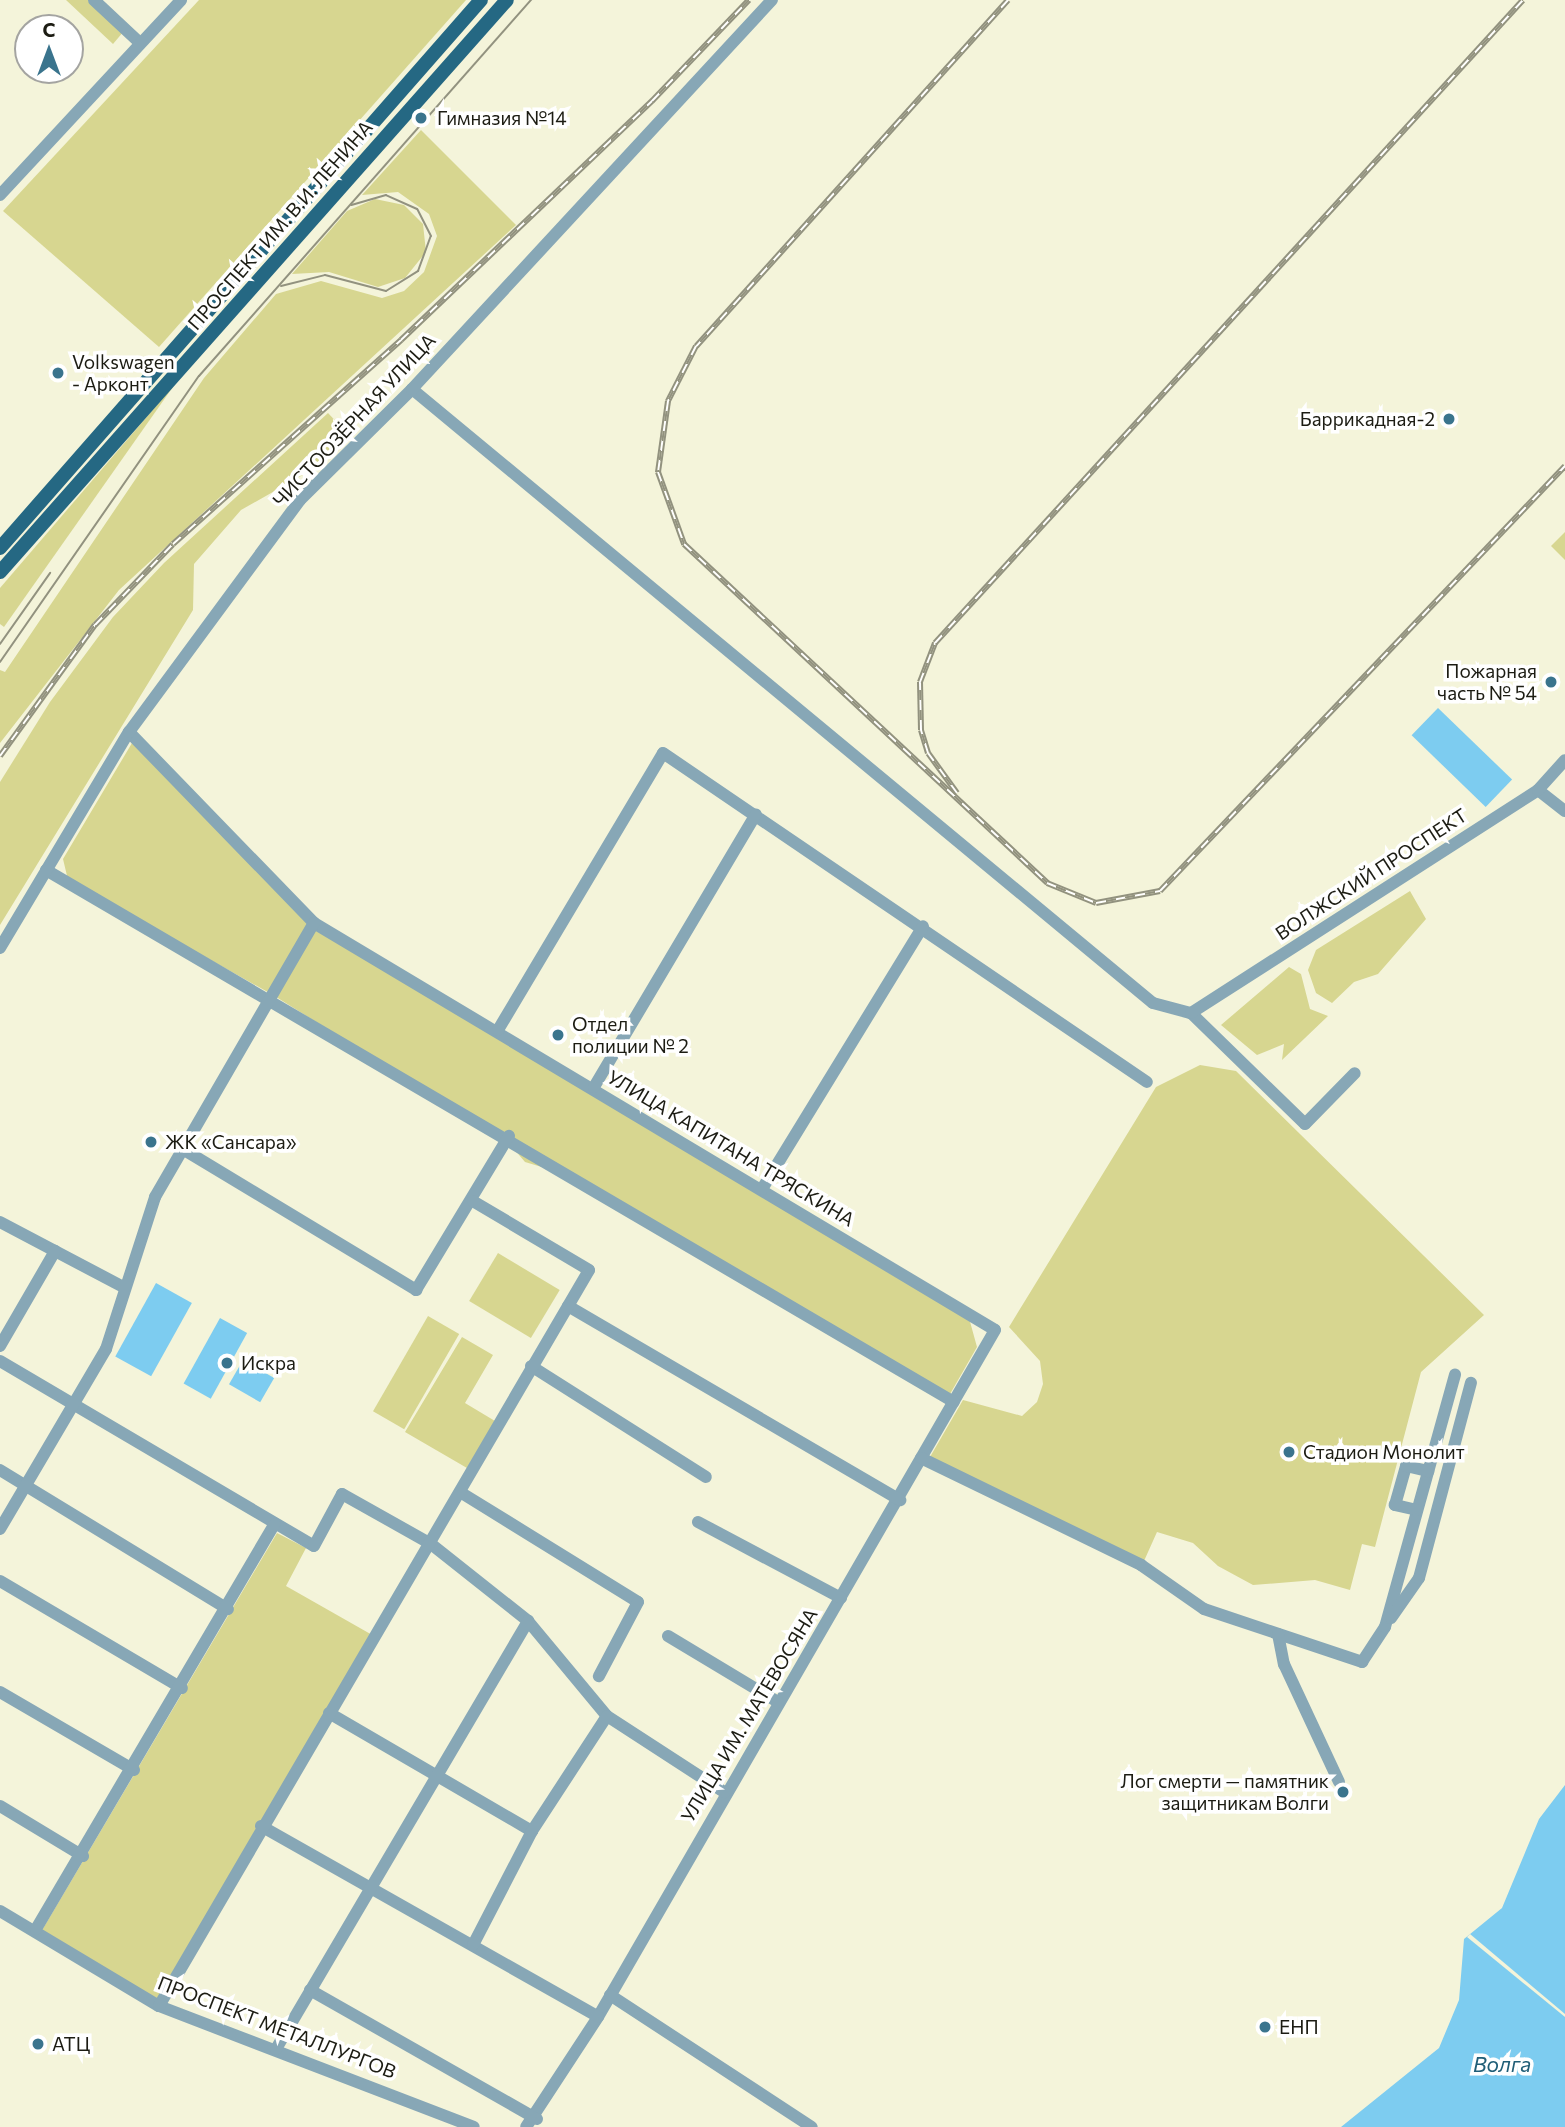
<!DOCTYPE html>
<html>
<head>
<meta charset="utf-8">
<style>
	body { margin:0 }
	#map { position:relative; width:1565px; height:2127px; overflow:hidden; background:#f4f4da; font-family:Commissioner,sans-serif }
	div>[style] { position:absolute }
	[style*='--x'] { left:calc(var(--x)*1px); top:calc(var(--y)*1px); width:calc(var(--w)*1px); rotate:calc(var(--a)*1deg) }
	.green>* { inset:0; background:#d7d690; transform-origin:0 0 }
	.water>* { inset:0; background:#7dccf0; transform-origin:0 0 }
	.pier>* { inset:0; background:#f4f4da }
	.minor>* { height:12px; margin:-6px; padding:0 6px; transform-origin:6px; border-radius:6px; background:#87a7b6 }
	.major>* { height:14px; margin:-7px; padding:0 7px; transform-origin:7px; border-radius:7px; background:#256883 }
	.tram>* { height:2px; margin:-1px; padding:0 1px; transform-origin:1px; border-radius:1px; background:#92927f }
	.rail>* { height:6px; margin-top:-3px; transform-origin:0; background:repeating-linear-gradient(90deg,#fff 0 10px,#92927f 0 20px); box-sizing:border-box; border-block:2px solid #92927f }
	.dots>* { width:19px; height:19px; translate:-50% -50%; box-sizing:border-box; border:4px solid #fff; border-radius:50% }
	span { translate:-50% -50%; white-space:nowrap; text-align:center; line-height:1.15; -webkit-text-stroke:7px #fff; paint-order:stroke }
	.poi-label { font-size:19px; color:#1c1c13 }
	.left { translate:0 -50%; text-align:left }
	.right { translate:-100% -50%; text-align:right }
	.street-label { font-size:19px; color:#1c1c13 }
	.water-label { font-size:21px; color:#205e77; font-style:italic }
	.north { position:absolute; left:14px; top:14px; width:70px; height:70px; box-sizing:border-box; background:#fff; border:2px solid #a4a4a1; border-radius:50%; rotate:0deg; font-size:19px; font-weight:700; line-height:28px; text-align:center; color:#1c1c13 }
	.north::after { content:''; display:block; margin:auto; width:24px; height:32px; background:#3a748d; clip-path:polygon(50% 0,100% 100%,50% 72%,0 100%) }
</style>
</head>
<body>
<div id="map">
	<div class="green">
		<div style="clip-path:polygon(66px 0,91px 0,124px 31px,113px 44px)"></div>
		<div style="clip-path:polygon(199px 0,466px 0,159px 347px,3px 211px)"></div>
		<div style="clip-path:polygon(421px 130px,516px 225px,119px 590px,0 743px,0 670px,5px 672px,204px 378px,276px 294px,321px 281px,382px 298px,404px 291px,424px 272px,437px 236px,429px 214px,398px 192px,362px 195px)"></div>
		<div style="clip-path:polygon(375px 199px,404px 205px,423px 224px,426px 252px,405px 278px,378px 287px,329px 272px,292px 274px,347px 211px)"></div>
		<div style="clip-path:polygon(175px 384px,4px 627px,0 624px,0 588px)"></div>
		<div style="clip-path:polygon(328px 413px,346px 432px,308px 472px,241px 510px,194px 564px,193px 610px,0 925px,0 782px,50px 702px,113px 617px,164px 563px)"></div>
		<div style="clip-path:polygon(1565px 532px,1565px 560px,1551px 546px)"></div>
		<div style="clip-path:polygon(132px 743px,312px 926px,969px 1318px,977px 1347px,950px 1394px,585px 1180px,525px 1162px,508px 1142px,273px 995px,68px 880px,63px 859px)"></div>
		<div style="clip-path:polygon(1410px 891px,1426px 919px,1378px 974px,1354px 982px,1332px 1003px,1316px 993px,1308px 970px,1316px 950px)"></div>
		<div style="clip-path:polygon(1289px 967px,1301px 974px,1310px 1009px,1328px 1016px,1282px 1060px,1284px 1044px,1257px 1055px,1221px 1025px)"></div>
		<div style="clip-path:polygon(1200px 1065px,1236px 1071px,1484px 1315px,1421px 1372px,1375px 1547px,1362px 1544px,1350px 1590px,1315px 1580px,1253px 1585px,1218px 1566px,1193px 1543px,1157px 1532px,1144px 1561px,930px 1457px,963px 1400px,1022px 1416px,1037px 1402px,1043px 1384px,1040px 1361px,1009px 1327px,1156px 1087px)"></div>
		<div style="left:498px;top:1253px;width:72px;height:56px;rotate:31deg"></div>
		<div style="left:428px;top:1316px;width:36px;height:110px;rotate:30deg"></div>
		<div style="clip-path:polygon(462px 1337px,493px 1355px,465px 1403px,495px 1421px,467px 1468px,405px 1432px)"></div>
		<div style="clip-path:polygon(277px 1533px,306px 1548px,286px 1586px,374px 1636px,161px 2004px,41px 1932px)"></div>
	</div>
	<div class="water">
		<div style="left:1438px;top:708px;width:103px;height:38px;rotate:44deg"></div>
		<div style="left:156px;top:1283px;width:41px;height:84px;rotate:29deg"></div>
		<div style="left:220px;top:1318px;width:31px;height:75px;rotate:29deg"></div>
		<div style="left:243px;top:1360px;width:36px;height:28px;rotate:30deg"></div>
		<div style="clip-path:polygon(1565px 1785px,1565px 2127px,1341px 2127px,1439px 2048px,1459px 2000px,1464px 1939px,1502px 1908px,1539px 1819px)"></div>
	</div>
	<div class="pier">
		<div style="clip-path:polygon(1470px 1934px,1565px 2014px,1565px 2017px,1467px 1937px)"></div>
	</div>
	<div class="minor">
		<div style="--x:94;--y:0;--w:62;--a:43"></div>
		<div style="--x:0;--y:195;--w:266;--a:-47.1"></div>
		<div style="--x:412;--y:389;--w:962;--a:39.65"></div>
		<div style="--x:1153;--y:1003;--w:39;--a:15"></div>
		<div style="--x:1191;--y:1013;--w:159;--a:44.2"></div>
		<div style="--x:1305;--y:1124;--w:71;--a:-45.6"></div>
		<div style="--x:129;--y:732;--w:266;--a:45.9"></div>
		<div style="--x:314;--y:923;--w:793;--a:30.86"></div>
		<div style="--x:995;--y:1330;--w:793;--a:120.02"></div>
		<div style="--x:598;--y:2017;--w:131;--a:123.2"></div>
		<div style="--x:1538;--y:790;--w:34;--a:38"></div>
		<div style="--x:46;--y:870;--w:1052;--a:30.37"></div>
		<div style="--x:0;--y:948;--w:252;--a:-59.2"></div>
		<div style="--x:129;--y:732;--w:288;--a:-53.6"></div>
		<div style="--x:300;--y:500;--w:158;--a:-44.7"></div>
		<div style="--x:412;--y:389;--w:530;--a:-47.22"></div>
		<div style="--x:1191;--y:1013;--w:412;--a:-32.7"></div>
		<div style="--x:1538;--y:790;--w:40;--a:-48"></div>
		<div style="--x:498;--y:1030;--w:322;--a:-59.2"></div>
		<div style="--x:663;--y:753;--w:585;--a:34.21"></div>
		<div style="--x:594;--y:1087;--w:317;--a:-59.3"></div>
		<div style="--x:181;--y:1148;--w:275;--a:31.1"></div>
		<div style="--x:416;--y:1290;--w:180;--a:-58.9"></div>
		<div style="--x:762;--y:1189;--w:308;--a:-58.5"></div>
		<div style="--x:0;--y:1222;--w:141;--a:27.8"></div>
		<div style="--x:568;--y:1306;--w:385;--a:30.3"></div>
		<div style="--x:0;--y:1346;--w:110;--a:-59.9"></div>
		<div style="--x:0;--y:1361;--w:364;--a:30.5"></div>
		<div style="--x:314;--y:1546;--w:59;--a:-61.7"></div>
		<div style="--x:342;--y:1494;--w:102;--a:29.3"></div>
		<div style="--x:431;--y:1544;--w:124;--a:38.4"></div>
		<div style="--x:528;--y:1621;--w:124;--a:50.3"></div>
		<div style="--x:607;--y:1716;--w:140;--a:33"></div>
		<div style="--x:531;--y:1366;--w:207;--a:32.4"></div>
		<div style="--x:921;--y:1458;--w:245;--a:25.9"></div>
		<div style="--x:1141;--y:1565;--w:77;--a:34.9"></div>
		<div style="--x:1204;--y:1609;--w:167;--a:18.5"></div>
		<div style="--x:1362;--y:1662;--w:42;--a:-56.7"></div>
		<div style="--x:1385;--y:1627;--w:262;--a:-74.5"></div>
		<div style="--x:0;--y:1470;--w:267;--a:31.4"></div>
		<div style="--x:460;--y:1492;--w:209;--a:31.7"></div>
		<div style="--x:638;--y:1602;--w:84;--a:117.8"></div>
		<div style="--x:1417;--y:1510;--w:23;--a:-167"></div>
		<div style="--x:1395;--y:1505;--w:41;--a:-74.2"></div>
		<div style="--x:1406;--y:1466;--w:23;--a:13"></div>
		<div style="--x:698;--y:1522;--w:162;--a:28"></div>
		<div style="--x:0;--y:1529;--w:209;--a:-59.5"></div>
		<div style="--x:106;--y:1349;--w:160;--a:-72.1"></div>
		<div style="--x:155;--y:1197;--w:317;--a:-59.9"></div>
		<div style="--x:0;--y:1581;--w:211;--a:30.5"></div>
		<div style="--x:1391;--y:1618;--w:49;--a:-55"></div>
		<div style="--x:1419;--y:1578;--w:202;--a:-75.1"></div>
		<div style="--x:1278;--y:1634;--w:31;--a:79"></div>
		<div style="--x:1284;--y:1664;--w:130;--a:65"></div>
		<div style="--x:668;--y:1636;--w:128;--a:31"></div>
		<div style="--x:0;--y:1692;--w:155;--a:30.2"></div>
		<div style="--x:329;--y:1713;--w:235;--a:30.2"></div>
		<div style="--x:0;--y:1806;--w:97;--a:31.1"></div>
		<div style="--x:261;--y:1826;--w:387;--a:29.5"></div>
		<div style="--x:0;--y:1911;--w:185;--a:30.9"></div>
		<div style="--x:159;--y:2006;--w:337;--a:21"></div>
		<div style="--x:36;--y:1929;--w:470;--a:-59.5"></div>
		<div style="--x:473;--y:1945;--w:128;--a:-62.6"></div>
		<div style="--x:532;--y:1831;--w:137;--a:-56.9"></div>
		<div style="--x:310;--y:1990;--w:261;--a:29.6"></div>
		<div style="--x:610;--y:1995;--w:241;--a:33.2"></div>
		<div style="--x:159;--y:2006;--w:852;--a:-59.7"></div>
		<div style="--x:589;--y:1270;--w:135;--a:-149.3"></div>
		<div style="--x:276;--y:2049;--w:497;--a:-59.5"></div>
	</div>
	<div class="major">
		<div style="--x:0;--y:548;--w:729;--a:-48.73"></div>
		<div style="--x:0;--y:572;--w:764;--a:-48.45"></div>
	</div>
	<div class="tram">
		<div style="--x:281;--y:286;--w:45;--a:-14"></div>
		<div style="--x:325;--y:275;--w:63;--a:14.7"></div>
		<div style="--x:386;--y:291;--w:38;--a:-32"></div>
		<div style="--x:418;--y:271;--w:37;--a:-70"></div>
		<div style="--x:431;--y:236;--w:30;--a:-117"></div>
		<div style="--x:417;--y:209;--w:34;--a:-156"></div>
		<div style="--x:386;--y:195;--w:36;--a:164"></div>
		<div style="--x:0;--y:644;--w:87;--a:-54.8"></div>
		<div style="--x:0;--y:662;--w:348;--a:-55.2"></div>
		<div style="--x:199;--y:376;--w:502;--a:-48.56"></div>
	</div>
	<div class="rail">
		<div style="--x:1008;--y:0;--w:466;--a:132"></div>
		<div style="--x:696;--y:346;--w:62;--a:117"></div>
		<div style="--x:668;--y:401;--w:72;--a:98"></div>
		<div style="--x:658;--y:472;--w:77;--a:70.1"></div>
		<div style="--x:684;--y:544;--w:497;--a:43"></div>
		<div style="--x:1047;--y:883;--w:53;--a:22.2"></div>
		<div style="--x:1096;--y:903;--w:65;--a:-10.6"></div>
		<div style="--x:1160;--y:891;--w:587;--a:-46.38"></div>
		<div style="--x:0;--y:756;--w:162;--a:-54.1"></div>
		<div style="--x:95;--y:625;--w:112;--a:-46.1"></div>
		<div style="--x:173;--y:544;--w:306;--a:-41.8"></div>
		<div style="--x:401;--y:340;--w:347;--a:-43.6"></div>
		<div style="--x:652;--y:101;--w:140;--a:-46.2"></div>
		<div style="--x:957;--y:793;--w:49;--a:-125.9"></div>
		<div style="--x:928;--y:753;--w:24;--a:-107"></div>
		<div style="--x:921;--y:730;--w:48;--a:-91.2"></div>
		<div style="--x:920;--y:682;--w:42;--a:-69"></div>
		<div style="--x:935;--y:643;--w:871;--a:-47.56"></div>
	</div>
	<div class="dots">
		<div style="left:421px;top:118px;background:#3a748d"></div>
		<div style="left:58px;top:373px;background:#3a748d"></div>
		<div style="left:1449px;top:419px;background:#3a748d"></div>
		<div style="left:1551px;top:682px;background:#3a748d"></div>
		<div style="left:558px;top:1035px;background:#3a748d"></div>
		<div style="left:151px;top:1142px;background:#3a748d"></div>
		<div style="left:227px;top:1363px;background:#3a748d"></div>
		<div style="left:1289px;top:1452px;background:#3a748d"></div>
		<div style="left:1343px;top:1792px;background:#3a748d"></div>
		<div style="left:1265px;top:2027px;background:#3a748d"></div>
		<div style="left:38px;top:2044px;background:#3a748d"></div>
	</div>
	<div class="poi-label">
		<span class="left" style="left:437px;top:118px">Гимназия №14</span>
		<span class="left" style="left:72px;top:373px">Volkswagen<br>- Арконт</span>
		<span class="right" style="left:1435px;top:419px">Баррикадная-2</span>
		<span class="right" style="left:1537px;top:682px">Пожарная<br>часть № 54</span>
		<span class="left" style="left:572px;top:1035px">Отдел<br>полиции № 2</span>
		<span class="left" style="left:165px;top:1142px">ЖК «Сансара»</span>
		<span class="left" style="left:241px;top:1363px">Искра</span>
		<span class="left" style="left:1303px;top:1452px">Стадион Монолит</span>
		<span class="right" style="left:1329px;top:1792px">Лог смерти — памятник<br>защитникам Волги</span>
		<span class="left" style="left:1279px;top:2027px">ЕНП</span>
		<span class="left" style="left:52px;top:2044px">АТЦ</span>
	</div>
	<div class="street-label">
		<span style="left:280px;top:225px;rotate:-49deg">ПРОСПЕКТ ИМ. В.И. ЛЕНИНА</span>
		<span style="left:354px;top:420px;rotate:-47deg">ЧИСТООЗЁРНАЯ УЛИЦА</span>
		<span style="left:1371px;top:874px;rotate:-33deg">ВОЛЖСКИЙ ПРОСПЕКТ</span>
		<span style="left:731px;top:1148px;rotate:31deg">УЛИЦА КАПИТАНА ТРЯСКИНА</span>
		<span style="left:749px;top:1715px;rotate:-59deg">УЛИЦА ИМ. МАТЕВОСЯНА</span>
		<span style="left:277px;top:2027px;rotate:21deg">ПРОСПЕКТ МЕТАЛЛУРГОВ</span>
	</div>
	<div class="water-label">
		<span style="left:1502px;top:2064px">Волга</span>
	</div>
	<div class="north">С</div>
</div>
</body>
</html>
